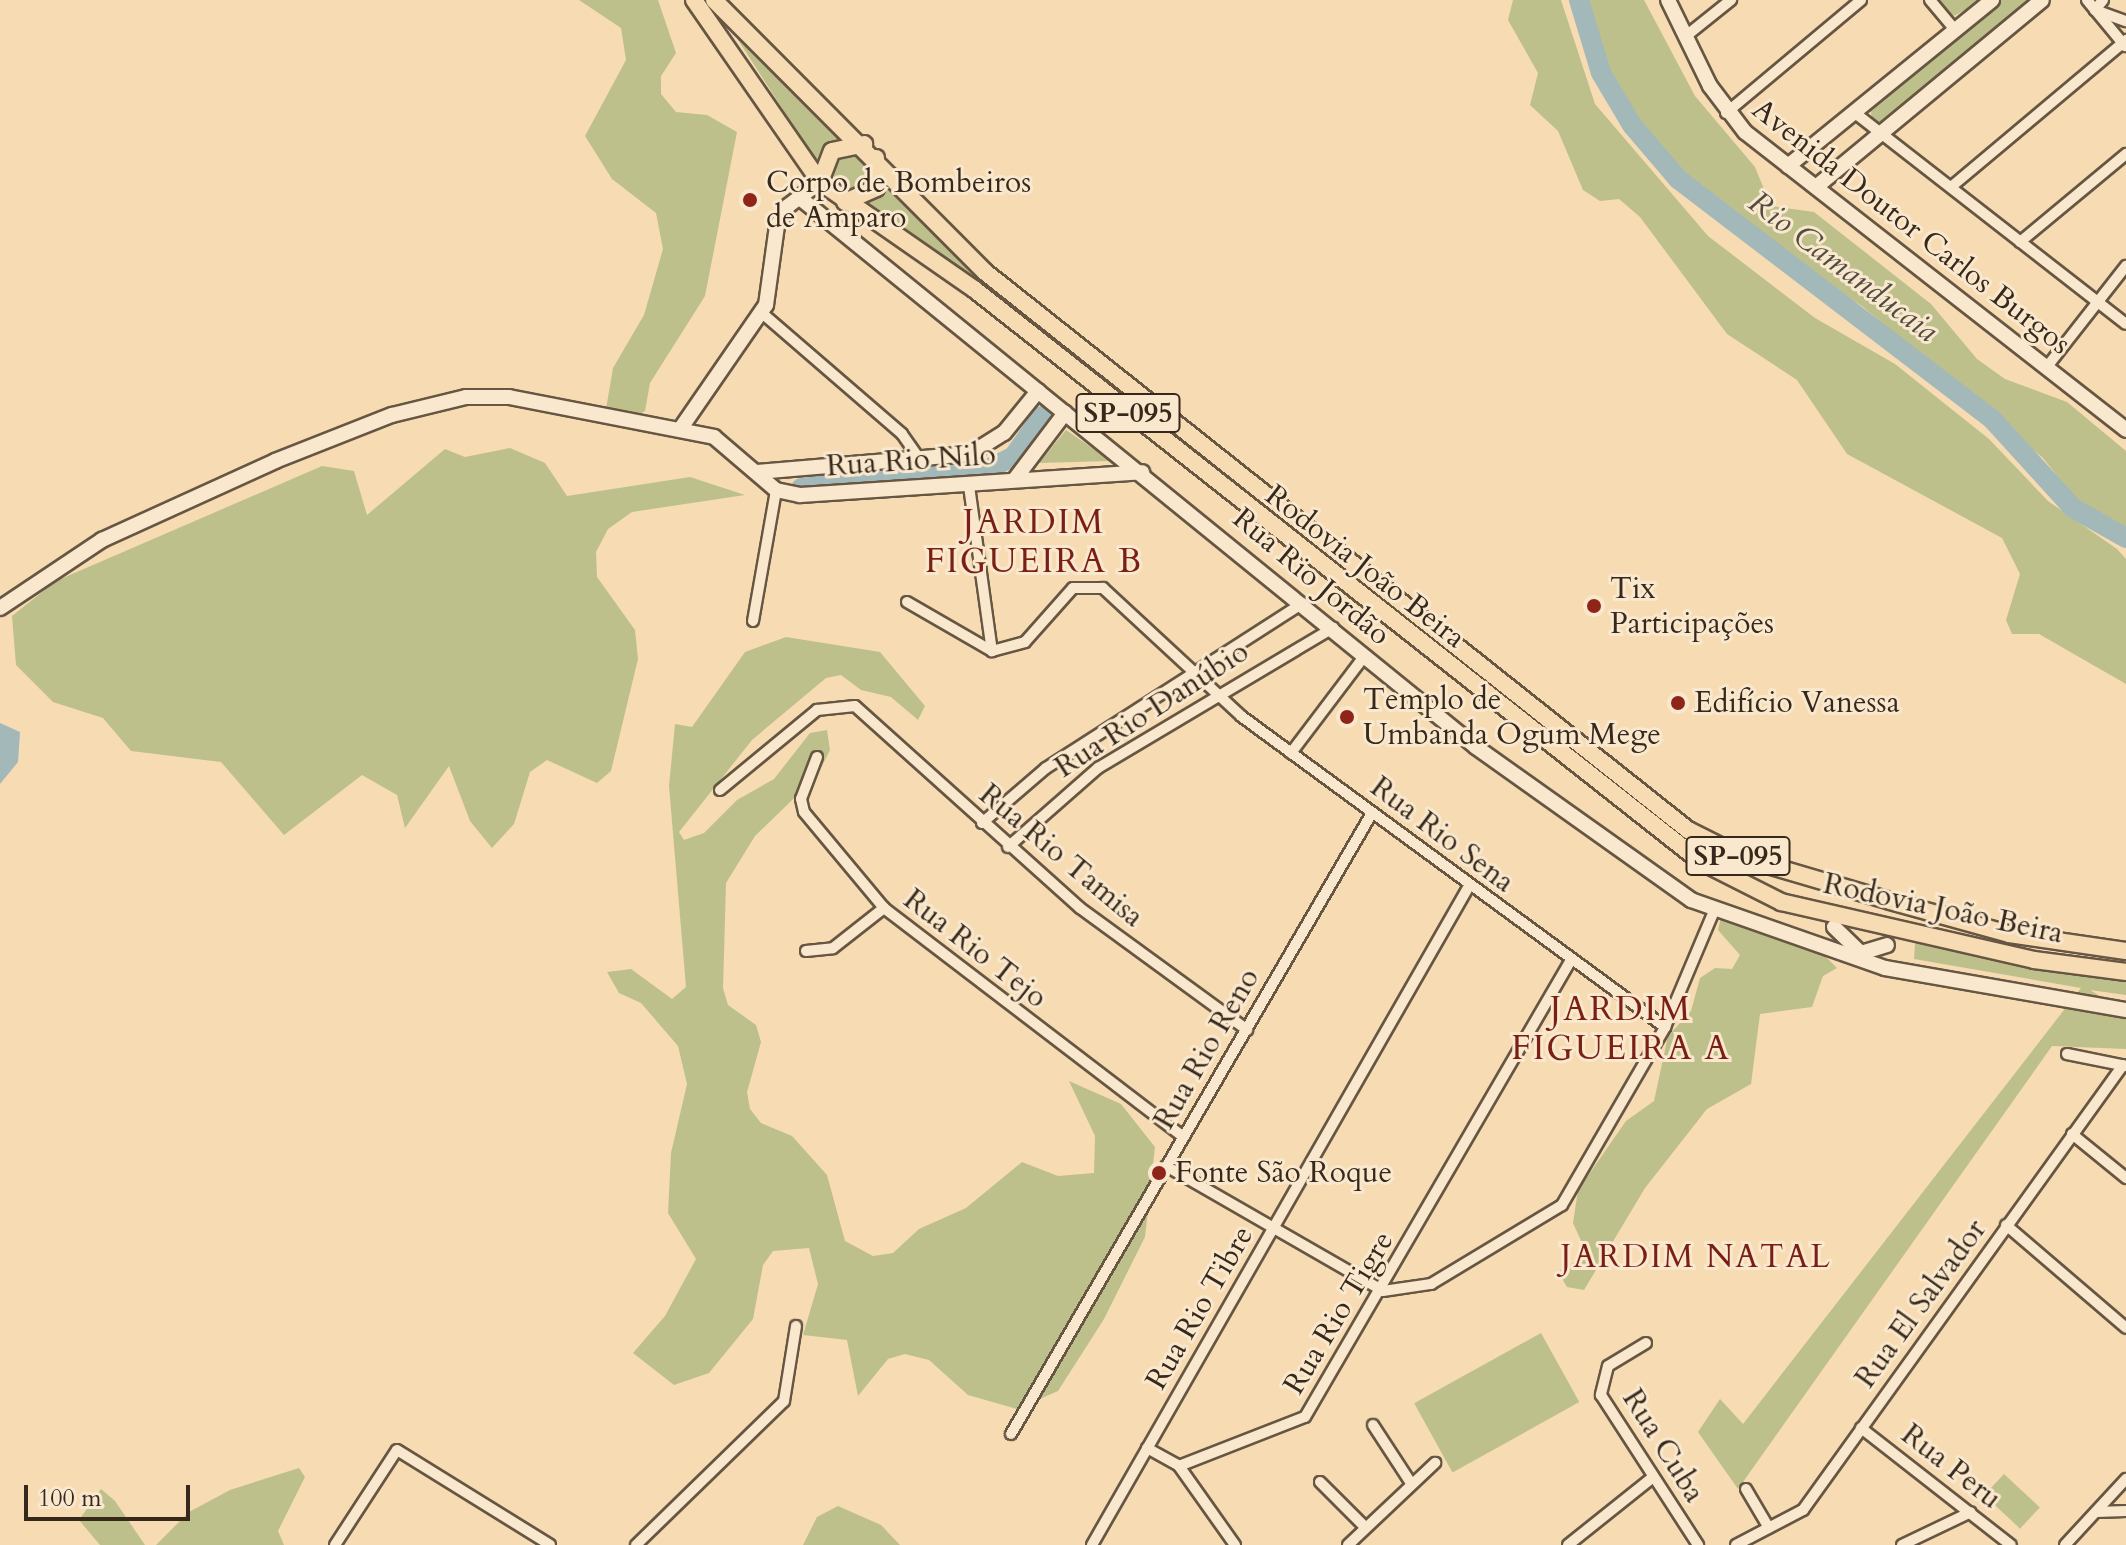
<!DOCTYPE html>
<html>
<head>
<meta charset="utf-8">
<style>
	body { margin:0 }
	#map { position:relative; width:2126px; height:1545px; overflow:hidden; background:#f6dbb3; font-family:Cardo,serif }
	div>[style] { position:absolute }
	[style*='--x'] { left:calc(var(--x)*1px); top:calc(var(--y)*1px); width:calc(var(--w)*1px); rotate:calc(var(--a)*1deg) }
	.green>* { inset:0; background:#bec08b; transform-origin:0 0 }
	.round { border-radius:50% }
	.water>* { inset:0; background:#a3b8b9 }
	.river>* { height:20px; margin:-10px; padding:0 10px; transform-origin:10px; border-radius:10px; background:#a3b8b9 }
	.roads { filter:drop-shadow(2px 0 #665642) drop-shadow(-2px 0 #665642) drop-shadow(0 2px #665642) drop-shadow(0 -2px #665642) }
	.street>* { height:10px; margin:-5px; padding:0 5px; transform-origin:5px; border-radius:5px; background:#f9e8ce }
	.secondary>* { height:14px; margin:-7px; padding:0 7px; transform-origin:7px; border-radius:7px; background:#f9e8ce }
	.primary>* { height:16px; margin:-8px; padding:0 8px; transform-origin:8px; border-radius:8px; background:#f6dbb3 }
	.dots>* { width:22px; height:22px; translate:-50% -50%; box-sizing:border-box; border:4px solid #f9e8ce; border-radius:50% }
	span { translate:-50% -50%; white-space:nowrap; text-align:center; line-height:1.15; -webkit-text-stroke:6px #f9e8ce; paint-order:stroke }
	.shield-label span { padding:2px 6px; background:#f9e8ce; border:2px solid; border-radius:6px; -webkit-text-stroke-width:0 }
	.shield-label { font-size:28px; color:#36291c; font-weight:700 }
	.poi-label { font-size:30px; color:#36291c }
	.left { translate:0 -50%; text-align:left }
	.street-label { font-size:30px; color:#36291c }
	.water-label { font-size:32px; color:#514d43; font-style:italic }
	.neighbourhood-label { font-size:32px; color:#7a1f14; letter-spacing:2px }
	.quarter-label { font-size:34px; color:#7a1f14; letter-spacing:2px }
	.scale { position:absolute; left:24px; top:1485px; width:166px; height:36px; box-sizing:border-box; border:4px solid #36291c; border-top:0; padding-left:10px; font-size:24px; line-height:28px; white-space:nowrap; color:#36291c; -webkit-text-stroke:6px #f9e8ce; paint-order:stroke }
</style>
</head>
<body>
<div id="map">
	<div class="green">
		<div style="clip-path:polygon(579px 0,658px 0,676px 53px,661px 76px,661px 94px,676px 112px,707px 115px,737px 132px,705px 296px,650px 383px,645px 411px,634px 417px,606px 409px,613px 368px,644px 315px,663px 249px,656px 213px,612px 179px,585px 136px,626px 60px,621px 28px)"></div>
		<div style="clip-path:polygon(1513px 0,1561px 0,1595px 104px,1708px 236px,1815px 318px,1895px 364px,1989px 439px,2048px 501px,2117px 549px,2126px 559px,2126px 684px,2039px 634px,2012px 634px,2006px 620px,2020px 574px,2002px 538px,1847px 454px,1797px 380px,1727px 334px,1640px 217px,1619px 199px,1600px 201px,1583px 190px,1558px 131px,1530px 105px,1538px 73px,1508px 20px)"></div>
		<div style="clip-path:polygon(1580px 0,1644px 0,1695px 96px,1755px 167px,1771px 206px,1814px 212px,1931px 304px,1977px 359px,2005px 379px,2067px 402px,2126px 451px,2126px 531px,2085px 511px,2043px 458px,1863px 307px,1707px 202px,1657px 155px,1596px 68px)"></div>
		<div style="clip-path:polygon(1936px 0,1983px 0,1954px 16px)"></div>
		<div style="clip-path:polygon(2000px 0,2035px 0,1885px 124px,1872px 119px,1870px 106px)"></div>
		<div style="clip-path:polygon(733px 32px,844px 136px,823px 147px,816px 161px)"></div>
		<div class="round" style="left:834px;top:155px;width:36px;height:36px"></div>
		<div style="clip-path:polygon(887px 182px,977px 280px,864px 206px,884px 193px)"></div>
		<div style="clip-path:polygon(1066px 430px,1110px 460px,1110px 461px,1039px 463px)"></div>
		<div style="clip-path:polygon(510px 448px,545px 463px,567px 496px,690px 477px,745px 495px,632px 512px,608px 529px,596px 552px,597px 577px,635px 630px,638px 659px,611px 771px,597px 783px,547px 760px,530px 772px,514px 824px,492px 848px,470px 821px,449px 766px,405px 828px,397px 795px,362px 775px,284px 835px,221px 762px,131px 751px,103px 718px,53px 702px,16px 665px,12px 616px,56px 581px,322px 466px,354px 471px,367px 515px,445px 449px,465px 457px)"></div>
		<div style="clip-path:polygon(786px 637px,880px 652px,925px 706px,918px 720px,891px 697px,861px 690px,841px 675px,826px 678px,752px 740px,679px 832px,684px 840px,704px 833px,737px 800px,774px 779px,810px 733px,827px 730px,830px 750px,817px 776px,755px 836px,726px 883px,723px 988px,728px 1005px,756px 1025px,761px 1042px,747px 1092px,750px 1109px,761px 1123px,792px 1136px,827px 1175px,845px 1241px,873px 1256px,893px 1253px,919px 1229px,966px 1208px,1022px 1162px,1058px 1176px,1094px 1173px,1095px 1136px,1069px 1081px,1121px 1104px,1155px 1147px,1145px 1237px,1104px 1319px,1058px 1391px,1017px 1409px,968px 1395px,929px 1360px,905px 1354px,888px 1359px,858px 1396px,847px 1340px,803px 1335px,818px 1284px,809px 1248px,773px 1251px,763px 1265px,753px 1319px,709px 1373px,674px 1385px,633px 1353px,665px 1316px,696px 1259px,668px 1213px,671px 1153px,687px 1084px,678px 1046px,641px 1003px,619px 993px,607px 972px,631px 969px,672px 999px,686px 987px,669px 786px,675px 724px,692px 727px,745px 652px)"></div>
		<div style="clip-path:polygon(1722px 913px,1816px 947px,1837px 968px,1823px 976px,1812px 1007px,1760px 1014px,1751px 1084px,1707px 1109px,1645px 1188px,1584px 1290px,1567px 1287px,1558px 1272px,1587px 1254px,1573px 1223px,1578px 1190px,1626px 1121px,1654px 1101px,1668px 1036px,1691px 1011px,1700px 978px,1715px 968px,1732px 969px,1740px 955px,1718px 930px)"></div>
		<div style="clip-path:polygon(1915px 943px,2126px 978px,2126px 995px,2090px 990px,2126px 1012px,2126px 1049px,2052px 1046px,1738px 1489px,1698px 1432px,1720px 1399px,1743px 1424px,2081px 988px,1914px 959px)"></div>
		<div style="left:1541px;top:1333px;width:79px;height:145px;rotate:61deg"></div>
		<div style="clip-path:polygon(299px 1468px,305px 1477px,278px 1531px,284px 1545px,156px 1545px,189px 1512px,230px 1490px)"></div>
		<div style="left:2004px;top:1474px;width:49px;height:29px;rotate:43deg"></div>
		<div style="clip-path:polygon(101px 1489px,115px 1501px,145px 1545px,100px 1545px,79px 1520px)"></div>
		<div style="clip-path:polygon(838px 1506px,881px 1525px,900px 1545px,803px 1545px,817px 1517px)"></div>
	</div>
	<div class="water">
		<div style="clip-path:polygon(0 723px,20px 732px,18px 762px,0 784px)"></div>
	</div>
	<div class="river">
		<div style="--x:1579;--y:0;--w:76;--a:73.2"></div>
		<div style="--x:1601;--y:73;--w:61;--a:59.2"></div>
		<div style="--x:1632;--y:125;--w:71;--a:49.6"></div>
		<div style="--x:1678;--y:179;--w:395;--a:37.4"></div>
		<div style="--x:1992;--y:419;--w:120;--a:47.7"></div>
		<div style="--x:2073;--y:508;--w:61;--a:29.5"></div>
		<div style="--x:801;--y:488;--w:190;--a:-6"></div>
		<div style="--x:990;--y:468;--w:25;--a:-26"></div>
		<div style="--x:1013;--y:457;--w:50;--a:-54.7"></div>
	</div>
	<div class="roads">
		<div class="street">
			<div style="--x:1930;--y:0;--w:39;--a:50"></div>
			<div style="--x:2087;--y:0;--w:60;--a:50.4"></div>
			<div style="--x:2103;--y:0;--w:13;--a:129"></div>
			<div style="--x:2095;--y:10;--w:33;--a:20"></div>
			<div style="--x:1686;--y:36;--w:58;--a:-38.7"></div>
			<div style="--x:1726;--y:113;--w:176;--a:-39.9"></div>
			<div style="--x:1855;--y:113;--w:343;--a:37.9"></div>
			<div style="--x:1951;--y:187;--w:229;--a:-40"></div>
			<div style="--x:2020;--y:242;--w:138;--a:-39.7"></div>
			<div style="--x:762;--y:313;--w:185;--a:40.8"></div>
			<div style="--x:902;--y:434;--w:24;--a:55"></div>
			<div style="--x:2046;--y:368;--w:130;--a:-51.9"></div>
			<div style="--x:969;--y:486;--w:167;--a:82.1"></div>
			<div style="--x:907;--y:602;--w:98;--a:30"></div>
			<div style="--x:992;--y:651;--w:34;--a:-15"></div>
			<div style="--x:1025;--y:642;--w:72;--a:-48.4"></div>
			<div style="--x:1073;--y:588;--w:30;--a:0"></div>
			<div style="--x:1103;--y:588;--w:188;--a:42.8"></div>
			<div style="--x:1241;--y:716;--w:526;--a:36.26"></div>
			<div style="--x:753;--y:621;--w:133;--a:-80"></div>
			<div style="--x:1291;--y:753;--w:123;--a:-52.9"></div>
			<div style="--x:817;--y:757;--w:45;--a:110.9"></div>
			<div style="--x:801;--y:799;--w:13;--a:77"></div>
			<div style="--x:804;--y:812;--w:125;--a:50.2"></div>
			<div style="--x:884;--y:908;--w:377;--a:37.4"></div>
			<div style="--x:720;--y:790;--w:126;--a:-39.5"></div>
			<div style="--x:817;--y:710;--w:38;--a:-6"></div>
			<div style="--x:855;--y:706;--w:302;--a:41.9"></div>
			<div style="--x:1080;--y:908;--w:207;--a:36.1"></div>
			<div style="--x:982;--y:823;--w:84;--a:-40.7"></div>
			<div style="--x:1046;--y:768;--w:305;--a:-32.7"></div>
			<div style="--x:1008;--y:847;--w:120;--a:-41.3"></div>
			<div style="--x:1098;--y:768;--w:274;--a:-30.8"></div>
			<div style="--x:806;--y:951;--w:27;--a:-6"></div>
			<div style="--x:833;--y:948;--w:65;--a:-38.1"></div>
			<div style="--x:2067;--y:1054;--w:60;--a:11.5"></div>
			<div style="--x:2072;--y:1134;--w:70;--a:39.2"></div>
			<div style="--x:1166;--y:1166;--w:250;--a:29.9"></div>
			<div style="--x:1383;--y:1291;--w:49;--a:-8.3"></div>
			<div style="--x:1431;--y:1284;--w:153;--a:-31.1"></div>
			<div style="--x:1562;--y:1205;--w:206;--a:-59.9"></div>
			<div style="--x:1665;--y:1027;--w:126;--a:-67.1"></div>
			<div style="--x:2006;--y:1225;--w:158;--a:40.6"></div>
			<div style="--x:1646;--y:1343;--w:44;--a:148.8"></div>
			<div style="--x:1608;--y:1366;--w:30;--a:104"></div>
			<div style="--x:1601;--y:1395;--w:179;--a:57.1"></div>
			<div style="--x:1373;--y:1425;--w:69;--a:56.8"></div>
			<div style="--x:1861;--y:1428;--w:190;--a:38"></div>
			<div style="--x:1011;--y:1434;--w:718;--a:-59.83"></div>
			<div style="--x:1147;--y:1448;--w:37;--a:29"></div>
			<div style="--x:1179;--y:1466;--w:135;--a:-21.3"></div>
			<div style="--x:1305;--y:1417;--w:529;--a:-59.8"></div>
			<div style="--x:1179;--y:1466;--w:97;--a:54.7"></div>
			<div style="--x:1320;--y:1482;--w:61;--a:45"></div>
			<div style="--x:1746;--y:1489;--w:45;--a:59.5"></div>
			<div style="--x:2096;--y:1512;--w:30;--a:-2"></div>
			<div style="--x:335;--y:1545;--w:113;--a:-56.9"></div>
			<div style="--x:397;--y:1450;--w:180;--a:31.8"></div>
			<div style="--x:636;--y:1545;--w:206;--a:-44.2"></div>
			<div style="--x:784;--y:1401;--w:76;--a:-80.9"></div>
			<div style="--x:1092;--y:1545;--w:759;--a:-60.23"></div>
			<div style="--x:1348;--y:1545;--w:120;--a:-43.3"></div>
			<div style="--x:1568;--y:1545;--w:107;--a:-38.6"></div>
			<div style="--x:1736;--y:1545;--w:76;--a:-27.6"></div>
			<div style="--x:1803;--y:1510;--w:548;--a:-54.28"></div>
			<div style="--x:1902;--y:1545;--w:76;--a:-25.6"></div>
			<div style="--x:2065;--y:1545;--w:90;--a:-47.3"></div>
		</div>
		<div class="secondary">
			<div style="--x:1668;--y:0;--w:96;--a:64"></div>
			<div style="--x:1710;--y:86;--w:58;--a:52.7"></div>
			<div style="--x:1745;--y:132;--w:484;--a:38"></div>
			<div style="--x:1788;--y:166;--w:263;--a:-39.1"></div>
			<div style="--x:1816;--y:187;--w:293;--a:-39.6"></div>
			<div style="--x:800;--y:198;--w:871;--a:39.08"></div>
			<div style="--x:1476;--y:747;--w:264;--a:35.4"></div>
			<div style="--x:1691;--y:900;--w:206;--a:19.3"></div>
			<div style="--x:1885;--y:968;--w:245;--a:9.9"></div>
			<div style="--x:681;--y:428;--w:150;--a:-55.4"></div>
			<div style="--x:766;--y:305;--w:80;--a:-82.1"></div>
			<div style="--x:777;--y:226;--w:23;--a:-61"></div>
			<div style="--x:788;--y:206;--w:40;--a:-37"></div>
			<div style="--x:757;--y:472;--w:214;--a:-4.8"></div>
			<div style="--x:970;--y:454;--w:40;--a:-32"></div>
			<div style="--x:1004;--y:433;--w:54;--a:-51"></div>
			<div style="--x:1015;--y:479;--w:83;--a:-52.9"></div>
			<div style="--x:0;--y:608;--w:123;--a:-33.7"></div>
			<div style="--x:102;--y:540;--w:190;--a:-24.5"></div>
			<div style="--x:275;--y:461;--w:126;--a:-21.5"></div>
			<div style="--x:392;--y:415;--w:76;--a:-13.7"></div>
			<div style="--x:466;--y:397;--w:43;--a:0"></div>
			<div style="--x:509;--y:397;--w:209;--a:11"></div>
			<div style="--x:714;--y:437;--w:82;--a:40.5"></div>
			<div style="--x:776;--y:490;--w:25;--a:12"></div>
			<div style="--x:800;--y:495;--w:343;--a:-3.8"></div>
			<div style="--x:1834;--y:927;--w:37;--a:44"></div>
			<div style="--x:1861;--y:953;--w:27;--a:-17"></div>
		</div>
		<div class="primary">
			<div style="--x:694;--y:0;--w:221;--a:55.3"></div>
			<div style="--x:820;--y:182;--w:188;--a:34.8"></div>
			<div style="--x:974;--y:289;--w:924;--a:38.23"></div>
			<div style="--x:1700;--y:861;--w:91;--a:26.8"></div>
			<div style="--x:1781;--y:902;--w:260;--a:12.9"></div>
			<div style="--x:2034;--y:960;--w:93;--a:7.4"></div>
			<div style="--x:714;--y:0;--w:384;--a:45.1"></div>
			<div style="--x:985;--y:272;--w:898;--a:38.44"></div>
			<div style="--x:1688;--y:830;--w:63;--a:26.6"></div>
			<div style="--x:1744;--y:858;--w:152;--a:16.4"></div>
			<div style="--x:1890;--y:901;--w:123;--a:15.5"></div>
			<div style="--x:2009;--y:934;--w:118;--a:8.3"></div>
			<div style="--x:820;--y:182;--w:33;--a:-69"></div>
			<div style="--x:832;--y:151;--w:33;--a:-12"></div>
			<div style="--x:845;--y:202;--w:34;--a:-24"></div>
			<div style="--x:876;--y:188;--w:30;--a:-90"></div>
		</div>
	</div>
	<div class="dots">
		<div style="left:750px;top:200px;background:#8f2418"></div>
		<div style="left:1594px;top:606px;background:#8f2418"></div>
		<div style="left:1678px;top:703px;background:#8f2418"></div>
		<div style="left:1347px;top:717px;background:#8f2418"></div>
		<div style="left:1159px;top:1173px;background:#8f2418"></div>
	</div>
	<div class="shield-label">
		<span style="left:1128px;top:413px">SP-095</span>
		<span style="left:1738px;top:856px">SP-095</span>
	</div>
	<div class="poi-label">
		<span class="left" style="left:766px;top:200px">Corpo de Bombeiros<br>de Amparo</span>
		<span class="left" style="left:1610px;top:606px">Tix<br>Participações</span>
		<span class="left" style="left:1363px;top:717px">Templo de<br>Umbanda Ogum Mege</span>
		<span class="left" style="left:1694px;top:703px">Edifício Vanessa</span>
		<span class="left" style="left:1175px;top:1173px">Fonte São Roque</span>
	</div>
	<div class="street-label">
		<span style="left:1911px;top:227px;rotate:38deg">Avenida Doutor Carlos Burgos</span>
		<span style="left:911px;top:461px;rotate:-4deg">Rua Rio Nilo</span>
		<span style="left:1365px;top:567px;rotate:38deg">Rodovia João Beira</span>
		<span style="left:1311px;top:577px;rotate:40deg">Rua Rio Jordão</span>
		<span style="left:1152px;top:710px;rotate:-33deg">Rua Rio Danúbio</span>
		<span style="left:1442px;top:835px;rotate:37deg">Rua Rio Sena</span>
		<span style="left:1061px;top:856px;rotate:40deg">Rua Rio Tamisa</span>
		<span style="left:1943px;top:909px;rotate:12deg">Rodovia João Beira</span>
		<span style="left:975px;top:949px;rotate:38deg">Rua Rio Tejo</span>
		<span style="left:1207px;top:1049px;rotate:-60deg">Rua Rio Reno</span>
		<span style="left:1921px;top:1304px;rotate:-54deg">Rua El Salvador</span>
		<span style="left:1200px;top:1308px;rotate:-60deg">Rua Rio Tibre</span>
		<span style="left:1339px;top:1313px;rotate:-59deg">Rua Rio Tigre</span>
		<span style="left:1663px;top:1446px;rotate:58deg">Rua Cuba</span>
		<span style="left:1951px;top:1467px;rotate:38deg">Rua Peru</span>
	</div>
	<div class="water-label">
		<span style="left:1843px;top:267px;rotate:37deg">Rio Camanducaia</span>
	</div>
	<div class="neighbourhood-label">
		<span style="left:1696px;top:1257px">JARDIM NATAL</span>
	</div>
	<div class="quarter-label">
		<span style="left:1034px;top:542px">JARDIM<br>FIGUEIRA B</span>
		<span style="left:1621px;top:1029px">JARDIM<br>FIGUEIRA A</span>
	</div>
	<div class="scale">100 m</div>
</div>
</body>
</html>
